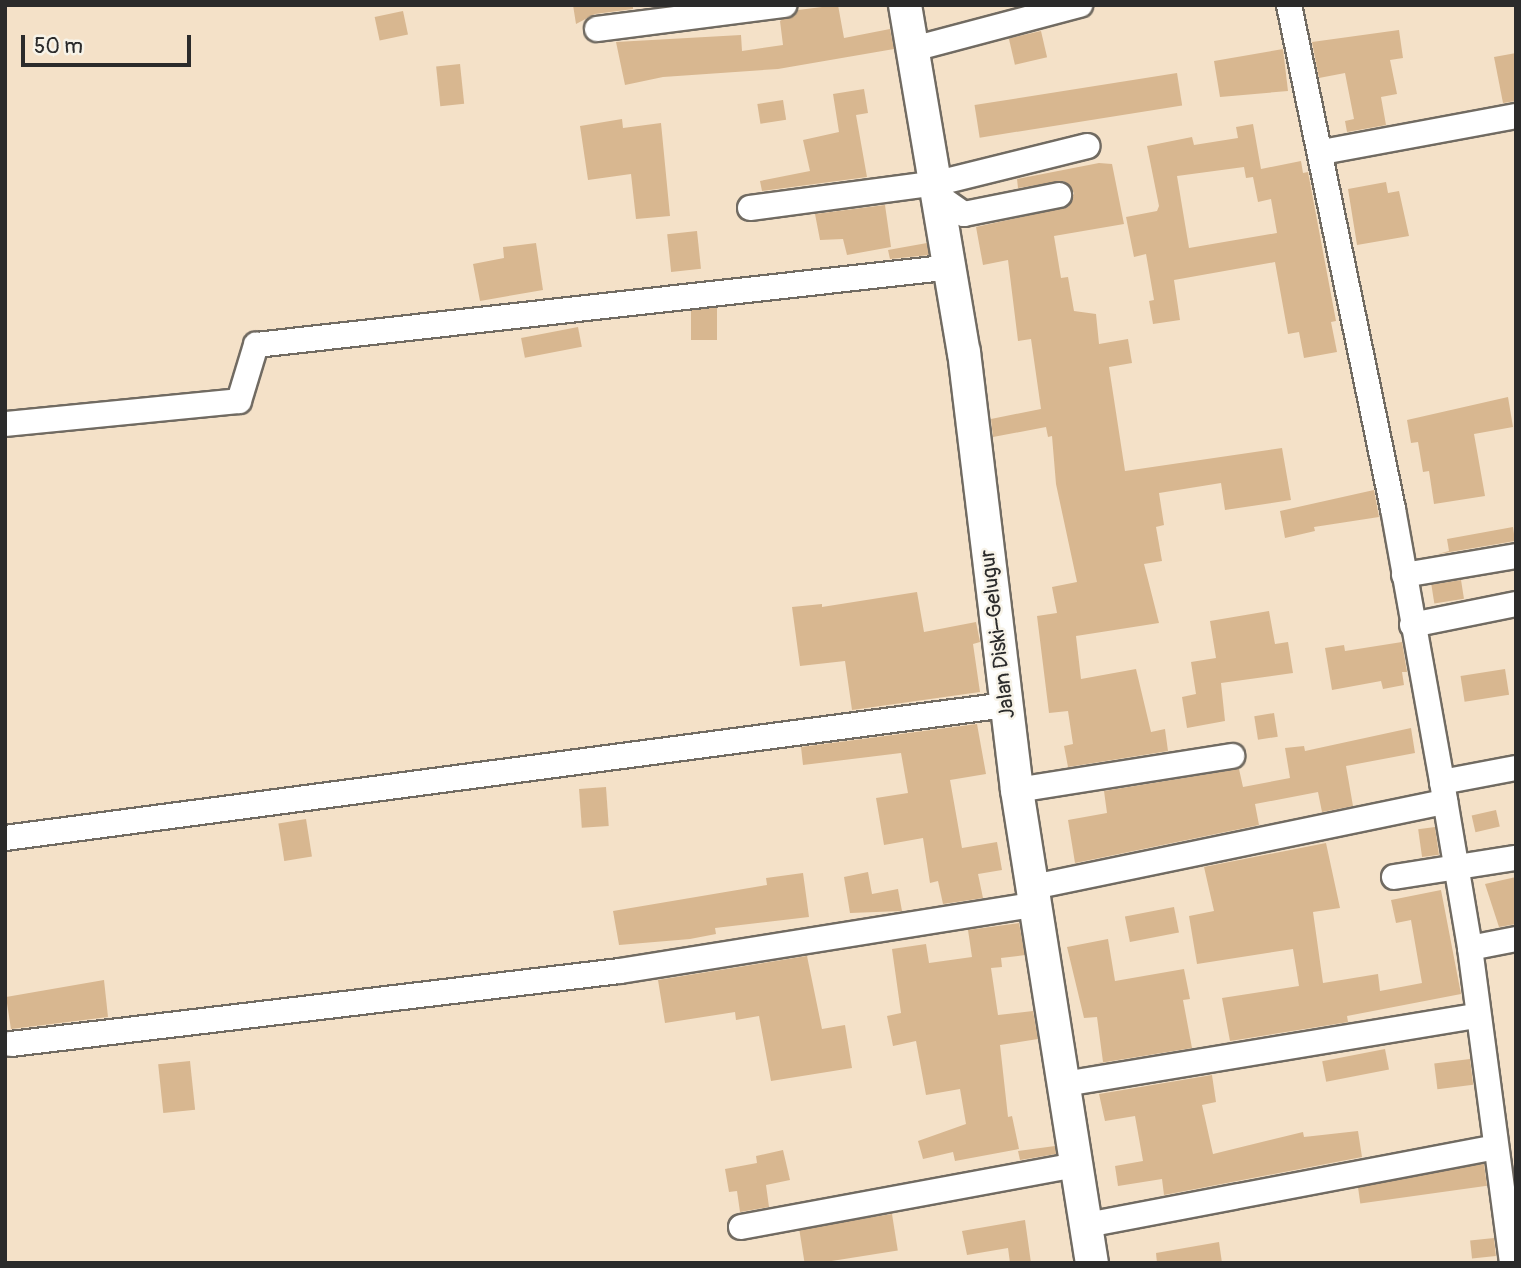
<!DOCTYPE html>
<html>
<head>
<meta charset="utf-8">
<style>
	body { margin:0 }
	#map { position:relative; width:1521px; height:1268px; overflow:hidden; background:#f4e1c8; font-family:Pangolin,sans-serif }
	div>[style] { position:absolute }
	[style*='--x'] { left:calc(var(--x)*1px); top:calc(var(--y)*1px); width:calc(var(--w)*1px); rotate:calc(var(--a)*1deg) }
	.building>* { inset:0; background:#d8b790; transform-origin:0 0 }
	.roads { filter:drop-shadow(2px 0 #716b62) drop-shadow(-2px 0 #716b62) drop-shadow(0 2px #716b62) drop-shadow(0 -2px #716b62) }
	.minor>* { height:24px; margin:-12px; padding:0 12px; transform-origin:12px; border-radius:12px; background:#fff }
	.major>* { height:32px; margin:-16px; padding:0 16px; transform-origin:16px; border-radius:16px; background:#fff }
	span { translate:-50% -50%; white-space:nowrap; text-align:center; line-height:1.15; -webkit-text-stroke:5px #f7f3e8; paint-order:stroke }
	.street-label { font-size:21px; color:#2b2b2b }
	.frame { position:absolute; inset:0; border:7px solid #2b2b2b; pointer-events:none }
	.scale { position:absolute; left:21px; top:35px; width:170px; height:32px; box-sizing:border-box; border:4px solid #2b2b2b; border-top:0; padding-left:9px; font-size:21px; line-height:24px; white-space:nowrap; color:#2b2b2b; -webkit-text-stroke:5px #f7f3e8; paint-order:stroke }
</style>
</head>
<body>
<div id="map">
	<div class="building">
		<div style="clip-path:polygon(573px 5px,633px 5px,633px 9px,595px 14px,576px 24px)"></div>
		<div style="clip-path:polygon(838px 5px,844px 38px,890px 29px,894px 49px,778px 69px,663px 77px,625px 85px,616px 42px,741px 35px,742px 51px,783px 45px,780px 21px,798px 10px)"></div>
		<div style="left:403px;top:11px;width:24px;height:29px;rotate:78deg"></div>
		<div style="clip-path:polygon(1399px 30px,1403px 58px,1390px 60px,1397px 94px,1381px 97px,1386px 125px,1347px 132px,1345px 121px,1354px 119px,1345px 73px,1319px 78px,1312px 42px)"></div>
		<div style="left:1041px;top:31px;width:27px;height:33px;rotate:77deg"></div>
		<div style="clip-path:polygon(1283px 49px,1288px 91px,1220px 97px,1214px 61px)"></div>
		<div style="clip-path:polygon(1516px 53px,1516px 101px,1503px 103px,1494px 57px)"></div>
		<div style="left:460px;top:64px;width:40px;height:24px;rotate:84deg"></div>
		<div style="left:1177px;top:73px;width:33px;height:205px;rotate:81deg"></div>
		<div style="clip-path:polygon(864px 89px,868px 113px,856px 115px,867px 177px,762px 191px,760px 181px,810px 171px,803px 140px,839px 132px,833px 94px)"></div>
		<div style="left:783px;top:100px;width:20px;height:26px;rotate:81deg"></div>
		<div style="clip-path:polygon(622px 119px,623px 128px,661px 123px,670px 216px,636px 219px,631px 174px,588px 180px,580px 126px)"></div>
		<div style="clip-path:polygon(evenodd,1253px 124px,1261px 169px,1301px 161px,1303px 173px,1308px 172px,1336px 321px,1331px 322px,1337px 352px,1304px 358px,1299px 332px,1288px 334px,1275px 262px,1174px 280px,1180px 320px,1153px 324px,1149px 301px,1154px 300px,1146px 254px,1134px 257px,1126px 217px,1157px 211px,1159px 206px,1147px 146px,1192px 137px,1194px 145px,1238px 138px,1236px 127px,1253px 124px,1244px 167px,1246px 178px,1253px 177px,1258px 202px,1271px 199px,1277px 233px,1189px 248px,1177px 176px,1244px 167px)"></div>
		<div style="clip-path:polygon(1099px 163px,1112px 164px,1124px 224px,1054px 236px,1061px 278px,1068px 277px,1074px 311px,1096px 314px,1099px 344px,1128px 339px,1132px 363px,1109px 367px,1125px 471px,1282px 448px,1291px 500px,1225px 510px,1221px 483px,1159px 493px,1164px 525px,1156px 527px,1162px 561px,1144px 564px,1159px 623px,1076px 636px,1081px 679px,1136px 669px,1151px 732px,1165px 729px,1168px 751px,1068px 767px,1064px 746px,1073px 744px,1068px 711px,1049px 713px,1037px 616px,1057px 613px,1052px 587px,1077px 582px,1056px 484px,1052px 436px,1048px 437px,1046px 427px,993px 437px,991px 419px,1041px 409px,1031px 339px,1018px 341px,1008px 260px,983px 265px,976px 227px,1068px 207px,1074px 193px,1064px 181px,1018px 188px,1017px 179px)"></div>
		<div style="clip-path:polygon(1386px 182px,1388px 193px,1399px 191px,1409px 236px,1357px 245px,1348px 189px)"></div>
		<div style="clip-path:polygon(885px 205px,891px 247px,847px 255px,843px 239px,820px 240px,815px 214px)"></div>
		<div style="left:697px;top:231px;width:38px;height:30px;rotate:84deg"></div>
		<div style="clip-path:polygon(536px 243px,543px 290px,480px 301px,473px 264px,504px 258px,503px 247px)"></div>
		<div style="clip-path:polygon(927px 243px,929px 255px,890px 259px,888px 250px)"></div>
		<div style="left:717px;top:308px;width:32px;height:26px;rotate:90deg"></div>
		<div style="left:578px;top:327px;width:20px;height:58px;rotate:79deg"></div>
		<div style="clip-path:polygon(1508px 397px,1513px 427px,1474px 434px,1485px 496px,1434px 504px,1429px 471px,1423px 472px,1418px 442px,1411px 443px,1407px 420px)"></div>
		<div style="clip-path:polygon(1374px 490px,1379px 517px,1314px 527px,1315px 531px,1285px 538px,1280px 511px)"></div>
		<div style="clip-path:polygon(1513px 527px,1515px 541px,1438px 554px,1449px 551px,1447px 539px)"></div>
		<div style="left:1461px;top:580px;width:19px;height:30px;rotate:81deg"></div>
		<div style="clip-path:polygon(917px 592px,924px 632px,976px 622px,980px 642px,973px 644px,980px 692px,852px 710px,845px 661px,800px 666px,792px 607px,822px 604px,822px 607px)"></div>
		<div style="clip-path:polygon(1269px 611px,1275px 644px,1288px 642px,1293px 673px,1221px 683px,1225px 721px,1187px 728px,1182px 697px,1196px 694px,1191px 662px,1216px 658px,1210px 621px)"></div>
		<div style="clip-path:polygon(1402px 642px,1407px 672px,1402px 672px,1404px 685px,1383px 689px,1381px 681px,1332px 690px,1325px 648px,1344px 645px,1345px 651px)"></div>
		<div style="left:1505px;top:669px;width:26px;height:45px;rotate:81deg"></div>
		<div style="left:1274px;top:713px;width:24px;height:20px;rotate:81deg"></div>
		<div style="clip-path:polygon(977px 724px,986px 774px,950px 780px,962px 848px,997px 842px,1002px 870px,978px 874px,983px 898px,943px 904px,938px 881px,930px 883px,923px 838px,884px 845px,876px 798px,908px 793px,901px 753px,803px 765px,801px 747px)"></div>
		<div style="clip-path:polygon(1411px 728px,1415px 753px,1346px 766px,1353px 806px,1322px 812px,1318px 792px,1255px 804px,1259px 825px,1075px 863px,1068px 820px,1107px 813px,1104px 791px,1239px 769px,1243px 787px,1290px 778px,1285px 748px,1304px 746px,1305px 751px)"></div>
		<div style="left:606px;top:787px;width:39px;height:27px;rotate:86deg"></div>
		<div style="left:1496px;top:810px;width:17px;height:25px;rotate:77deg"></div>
		<div style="left:306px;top:819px;width:38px;height:28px;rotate:81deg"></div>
		<div style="left:1435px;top:827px;width:28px;height:17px;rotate:82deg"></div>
		<div style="clip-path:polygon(1326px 843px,1340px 908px,1313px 912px,1323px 983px,1378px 974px,1380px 991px,1422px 983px,1411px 920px,1396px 923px,1391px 900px,1441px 890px,1461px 994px,1347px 1016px,1348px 1022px,1230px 1041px,1222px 998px,1299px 986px,1293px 949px,1197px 964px,1189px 916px,1214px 911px,1204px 867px)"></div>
		<div style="clip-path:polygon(868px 872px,872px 894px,898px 889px,902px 911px,850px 913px,844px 877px)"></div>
		<div style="clip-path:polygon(803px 873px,809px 917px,715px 928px,716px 934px,690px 939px,619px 945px,613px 911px,767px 885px,766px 878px)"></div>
		<div style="clip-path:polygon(1516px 877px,1516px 924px,1499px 927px,1485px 884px)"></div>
		<div style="left:1174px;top:907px;width:26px;height:50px;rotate:79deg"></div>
		<div style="clip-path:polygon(1019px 923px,1025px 955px,1001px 958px,1002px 967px,991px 968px,998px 1015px,1033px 1011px,1038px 1039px,1000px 1045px,1008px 1117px,1012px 1116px,1019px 1149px,955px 1161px,953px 1152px,923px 1159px,918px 1141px,966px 1124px,960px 1089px,926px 1095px,916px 1041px,893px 1046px,887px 1016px,901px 1013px,892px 949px,926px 944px,929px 963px,972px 957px,968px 930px)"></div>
		<div style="clip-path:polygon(1108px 939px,1115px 981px,1184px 969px,1190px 999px,1183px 1000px,1192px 1048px,1093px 1064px,1103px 1062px,1097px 1017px,1084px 1018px,1067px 947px)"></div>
		<div style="clip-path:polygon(807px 956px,822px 1029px,845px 1025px,852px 1068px,771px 1081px,759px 1016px,736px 1020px,735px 1012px,665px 1023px,658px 980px)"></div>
		<div style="clip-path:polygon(104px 980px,108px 1017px,11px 1029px,6px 997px)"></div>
		<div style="left:1385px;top:1049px;width:21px;height:64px;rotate:79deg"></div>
		<div style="left:1470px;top:1059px;width:26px;height:36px;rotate:83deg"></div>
		<div style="left:190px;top:1061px;width:49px;height:32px;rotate:84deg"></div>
		<div style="clip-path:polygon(1212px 1075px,1216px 1102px,1202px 1105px,1213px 1154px,1303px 1132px,1304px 1137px,1358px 1131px,1362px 1157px,1164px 1195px,1162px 1179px,1118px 1186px,1115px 1166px,1143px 1161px,1135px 1116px,1105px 1121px,1099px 1094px)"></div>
		<div style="clip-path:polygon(1055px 1146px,1056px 1154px,1020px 1160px,1018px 1151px)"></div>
		<div style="clip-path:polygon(783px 1150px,790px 1180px,766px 1185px,769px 1207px,740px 1212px,737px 1191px,729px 1192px,725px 1169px,757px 1163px,756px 1156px)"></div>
		<div style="left:1484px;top:1164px;width:22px;height:128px;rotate:82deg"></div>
		<div style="left:892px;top:1214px;width:37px;height:94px;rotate:81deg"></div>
		<div style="clip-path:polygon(1025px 1220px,1031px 1263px,1010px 1263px,1008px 1248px,967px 1255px,962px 1231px)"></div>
		<div style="left:1494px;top:1238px;width:18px;height:24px;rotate:84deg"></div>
		<div style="clip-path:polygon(1219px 1242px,1222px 1263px,1157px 1263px,1156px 1253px)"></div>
	</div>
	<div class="roads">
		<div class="minor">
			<div style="--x:1289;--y:5;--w:515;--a:78.34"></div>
			<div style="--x:1393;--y:509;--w:277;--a:79.8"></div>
			<div style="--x:1442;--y:782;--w:168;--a:80.4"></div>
			<div style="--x:1470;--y:948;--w:318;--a:82.4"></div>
			<div style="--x:597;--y:29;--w:189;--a:-7.3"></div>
			<div style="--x:913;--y:49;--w:173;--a:-14.8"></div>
			<div style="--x:1322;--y:152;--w:197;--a:-10.5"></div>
			<div style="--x:941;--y:198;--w:28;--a:35"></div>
			<div style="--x:964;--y:214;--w:97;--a:-11.3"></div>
			<div style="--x:750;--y:208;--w:190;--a:-7.6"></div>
			<div style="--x:938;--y:183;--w:154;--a:-13.9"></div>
			<div style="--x:5;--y:424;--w:235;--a:-5.6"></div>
			<div style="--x:239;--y:401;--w:59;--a:-73.1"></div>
			<div style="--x:256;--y:345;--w:700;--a:-6.39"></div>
			<div style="--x:1404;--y:575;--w:114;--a:-9.6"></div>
			<div style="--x:1412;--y:625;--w:106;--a:-11.4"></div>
			<div style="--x:1442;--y:782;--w:75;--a:-10.7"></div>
			<div style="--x:1017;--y:790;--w:218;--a:-9"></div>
			<div style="--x:5;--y:838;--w:1010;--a:-7.57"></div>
			<div style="--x:1394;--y:877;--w:123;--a:-8.9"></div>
			<div style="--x:1033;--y:887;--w:421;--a:-11.7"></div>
			<div style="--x:1470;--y:948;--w:47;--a:-11.1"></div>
			<div style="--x:11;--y:1044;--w:613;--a:-6.84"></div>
			<div style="--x:620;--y:971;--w:422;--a:-9.1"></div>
			<div style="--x:1065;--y:1084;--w:417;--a:-9.4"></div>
			<div style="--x:1087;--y:1225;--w:414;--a:-10.8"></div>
			<div style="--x:741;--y:1227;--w:342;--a:-10.5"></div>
		</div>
		<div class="major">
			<div style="--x:905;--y:5;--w:352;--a:80.4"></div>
			<div style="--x:964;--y:352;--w:441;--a:83.1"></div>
			<div style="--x:1017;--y:790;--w:479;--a:81"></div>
		</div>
	</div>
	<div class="street-label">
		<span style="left:998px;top:634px;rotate:-97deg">Jalan Diski–Gelugur</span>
	</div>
	<div class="frame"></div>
	<div class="scale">50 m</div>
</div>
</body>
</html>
